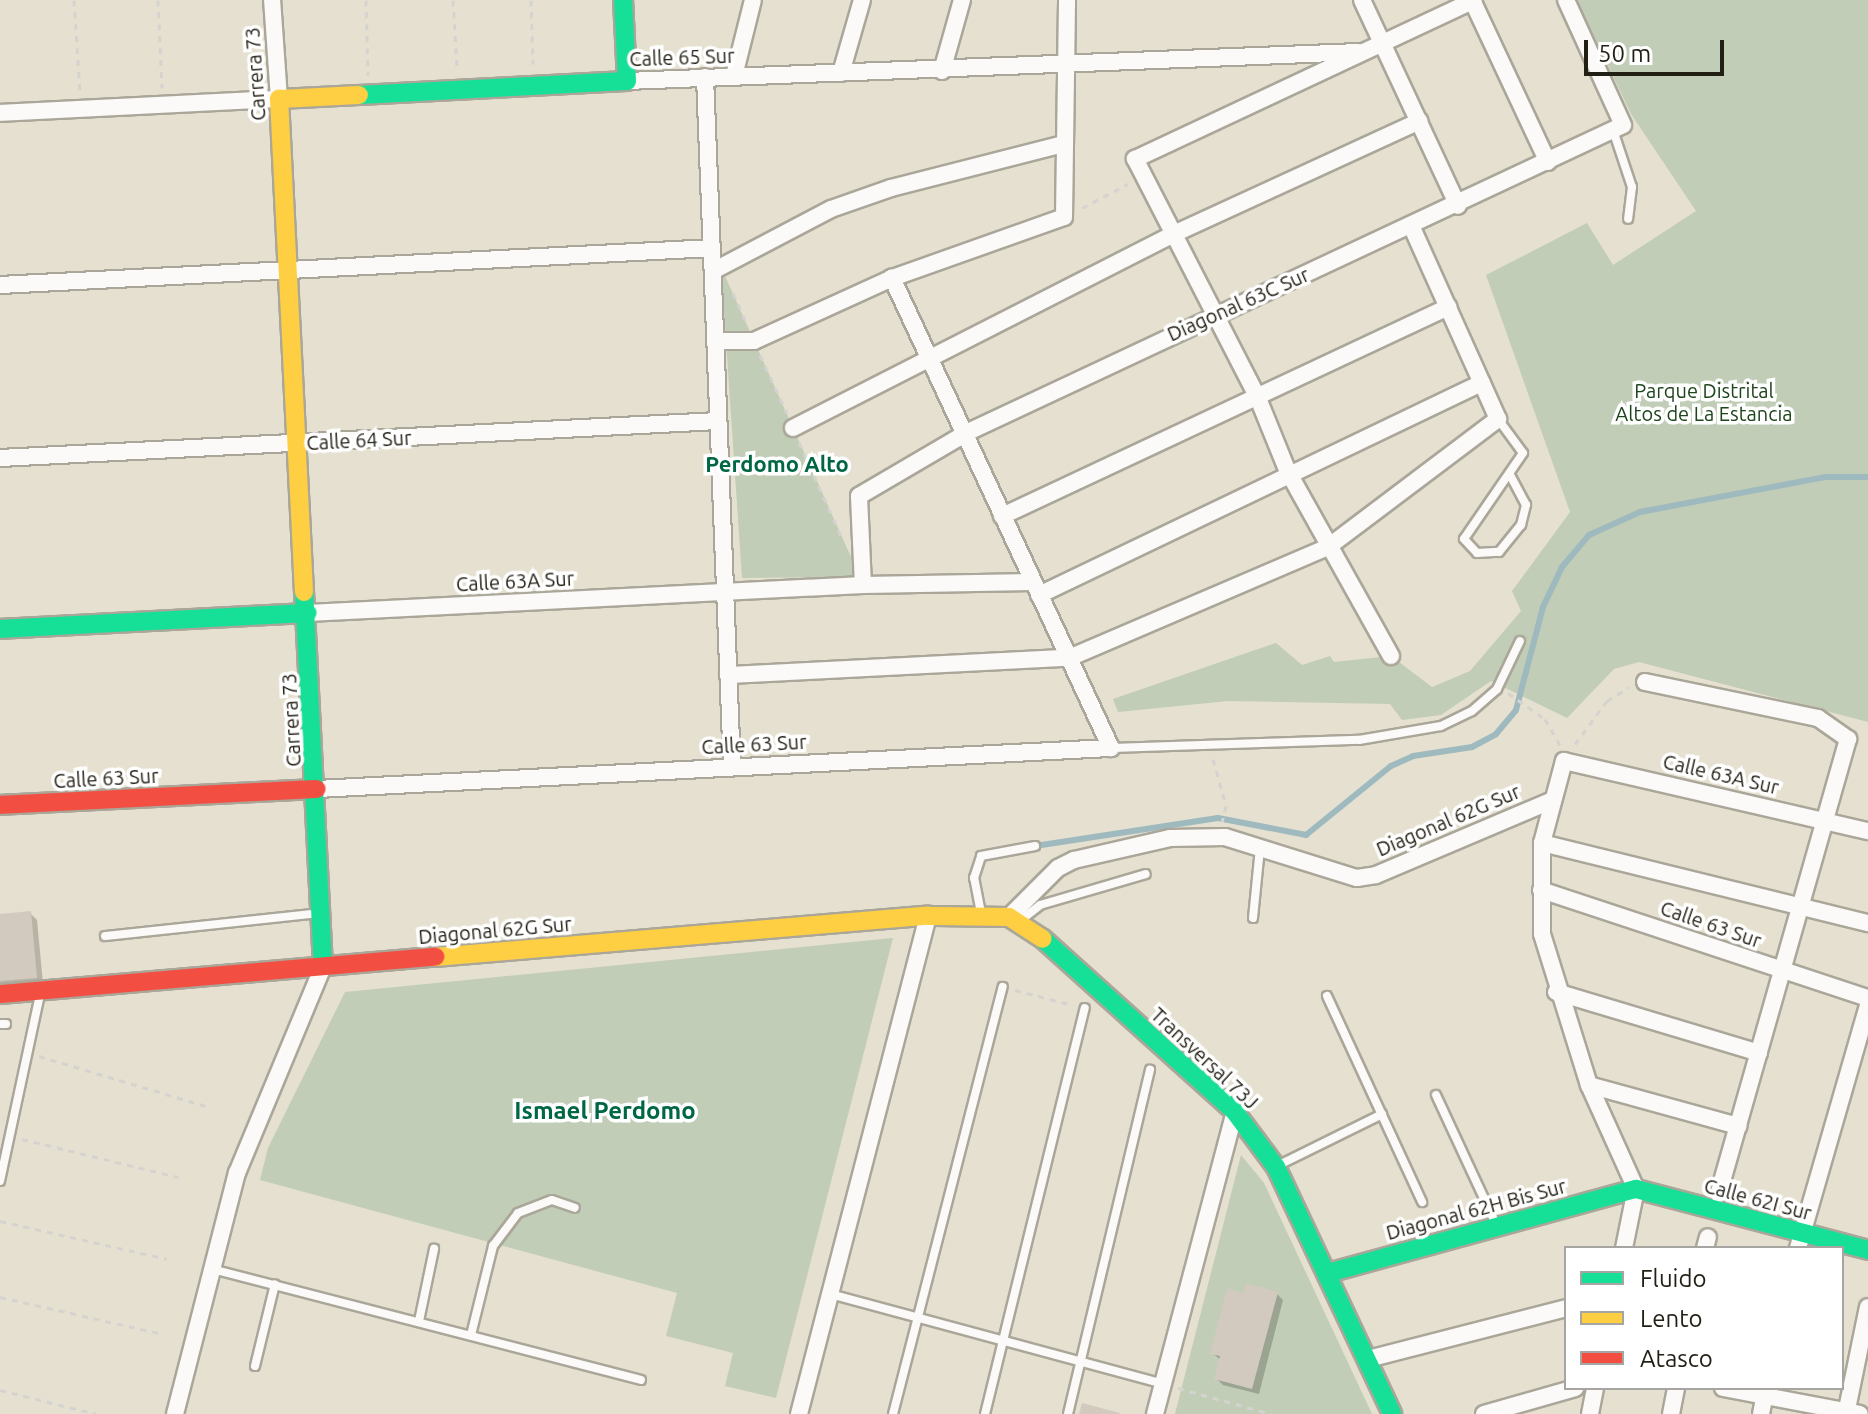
<!DOCTYPE html>
<html>
<head>
<meta charset="utf-8">
<style>
	body { margin:0 }
	#map { position:relative; width:1868px; height:1414px; overflow:hidden; background:#e5e0cf; font-family:Ubuntu,sans-serif }
	div>[style] { position:absolute }
	[style*='--x'] { left:calc(var(--x)*1px); top:calc(var(--y)*1px); width:calc(var(--w)*1px); rotate:calc(var(--a)*1deg) }
	.green>* { inset:0; background:#c1cdb6 }
	.shadow>* { inset:0; background:#0003 }
	.stream>* { height:6px; margin:-3px; padding:0 3px; transform-origin:3px; border-radius:3px; background:#9ebabf }
	.building>* { inset:0; background:#d3cabf }
	.path>* { height:3px; margin-top:-1.5px; transform-origin:0; background:repeating-linear-gradient(90deg,#d5d3cf 0 6px,transparent 0 12px) }
	.roads { filter:drop-shadow(2px 0 #aaa699) drop-shadow(-2px 0 #aaa699) drop-shadow(0 2px #aaa699) drop-shadow(0 -2px #aaa699) }
	.lane>* { height:8px; margin:-4px; padding:0 4px; transform-origin:4px; border-radius:4px; background:#fbfaf8 }
	.street>* { height:16px; margin:-8px; padding:0 8px; transform-origin:8px; border-radius:8px; background:#fbfaf8 }
	.fast>* { height:18px; margin:-9px; padding:0 9px; transform-origin:9px; border-radius:9px; background:#16e098 }
	.slow>* { height:18px; margin:-9px; padding:0 9px; transform-origin:9px; border-radius:9px; background:#ffcf43 }
	.jam>* { height:18px; margin:-9px; padding:0 9px; transform-origin:9px; border-radius:9px; background:#f24e42 }
	span { translate:-50% -50%; white-space:nowrap; text-align:center; line-height:1.15; -webkit-text-stroke:7px #fff; paint-order:stroke }
	.street-label { font-size:20px; color:#221f14 }
	.park-label { font-size:20px; color:#1e441b }
	.neighbourhood-label { font-size:22px; color:#006744; font-weight:700 }
	.quarter-label { font-size:24px; color:#006744; font-weight:700 }
	.legend { position:absolute; left:1564px; top:1246px; width:280px; height:144px; box-sizing:border-box; background:#fff; border:2px solid #a7a5a1; margin:0; padding:10px 14px; list-style:none; font-size:24px; color:#221f14 }
	.legend li { display:flex; align-items:center; gap:16px; height:40px }
	.legend b { width:40px; border:2px solid #a7a5a1 }
	.scale { position:absolute; left:1584px; top:40px; width:140px; height:36px; box-sizing:border-box; border:4px solid #221f14; border-top:0; padding-left:10px; font-size:24px; line-height:28px; white-space:nowrap; color:#221f14; -webkit-text-stroke:6px #fff; paint-order:stroke }
</style>
</head>
<body>
<div id="map">
	<div class="green">
		<div style="clip-path:polygon(1577px 0,1868px 0,1868px 722px,1639px 662px,1614px 669px,1567px 718px,1491px 681px,1441px 715px,1402px 720px,1390px 704px,1228px 701px,1118px 712px,1113px 699px,1276px 643px,1302px 665px,1330px 656px,1334px 662px,1391px 656px,1432px 687px,1470px 671px,1521px 611px,1512px 591px,1570px 512px,1486px 275px,1587px 223px,1613px 265px,1696px 211px,1631px 114px)"></div>
		<div style="clip-path:polygon(721px 267px,860px 577px,742px 578px)"></div>
		<div style="clip-path:polygon(893px 938px,776px 1398px,725px 1386px,733px 1353px,666px 1336px,677px 1293px,260px 1180px,268px 1148px,345px 992px)"></div>
		<div style="clip-path:polygon(1241px 1155px,1264px 1183px,1372px 1414px,1175px 1414px)"></div>
	</div>
	<div class="shadow">
		<div style="clip-path:polygon(30px 913px,37px 920px,43px 984px,0 988px,0 916px)"></div>
		<div style="clip-path:polygon(1277px 1294px,1283px 1300px,1259px 1394px,1223px 1385px,1216px 1378px,1221px 1360px,1212px 1353px,1245px 1295px)"></div>
	</div>
	<div class="stream">
		<div style="--x:1035;--y:846;--w:185;--a:-8.7"></div>
		<div style="--x:1218;--y:818;--w:90;--a:10.9"></div>
		<div style="--x:1306;--y:835;--w:109;--a:-39.1"></div>
		<div style="--x:1391;--y:766;--w:24;--a:-24"></div>
		<div style="--x:1413;--y:756;--w:60;--a:-8.7"></div>
		<div style="--x:1472;--y:747;--w:27;--a:-28"></div>
		<div style="--x:1496;--y:734;--w:31;--a:-50"></div>
		<div style="--x:1516;--y:710;--w:106;--a:-75.3"></div>
		<div style="--x:1543;--y:607;--w:44;--a:-64.6"></div>
		<div style="--x:1562;--y:567;--w:42;--a:-49.8"></div>
		<div style="--x:1589;--y:535;--w:56;--a:-24.3"></div>
		<div style="--x:1640;--y:512;--w:188;--a:-10.7"></div>
		<div style="--x:1825;--y:477;--w:43;--a:0"></div>
	</div>
	<div class="building">
		<div style="clip-path:polygon(31px 911px,37px 978px,0 981px,0 914px)"></div>
		<div style="clip-path:polygon(1246px 1283px,1278px 1292px,1252px 1389px,1214px 1379px,1220px 1356px,1210px 1354px,1227px 1288px,1243px 1293px)"></div>
		<div style="clip-path:polygon(1082px 1403px,1120px 1413px,1120px 1414px,1079px 1414px)"></div>
	</div>
	<div class="path">
		<div style="--x:74;--y:0;--w:92;--a:86.3"></div>
		<div style="--x:158;--y:0;--w:88;--a:87.4"></div>
		<div style="--x:366;--y:0;--w:75;--a:88.5"></div>
		<div style="--x:453;--y:0;--w:68;--a:86.6"></div>
		<div style="--x:531;--y:0;--w:64;--a:88.2"></div>
		<div style="--x:1082;--y:208;--w:52;--a:-27.6"></div>
		<div style="--x:733;--y:293;--w:32;--a:66"></div>
		<div style="--x:760;--y:355;--w:64;--a:65"></div>
		<div style="--x:799;--y:442;--w:105;--a:65.9"></div>
		<div style="--x:1508;--y:693;--w:45;--a:35.1"></div>
		<div style="--x:1545;--y:719;--w:30;--a:60"></div>
		<div style="--x:1575;--y:744;--w:54;--a:-53.3"></div>
		<div style="--x:1607;--y:701;--w:26;--a:-32"></div>
		<div style="--x:1213;--y:759;--w:49;--a:74.5"></div>
		<div style="--x:1226;--y:806;--w:16;--a:104"></div>
		<div style="--x:1015;--y:990;--w:60;--a:14.5"></div>
		<div style="--x:39;--y:1056;--w:174;--a:16.7"></div>
		<div style="--x:22;--y:1139;--w:161;--a:13.7"></div>
		<div style="--x:0;--y:1221;--w:171;--a:12.8"></div>
		<div style="--x:0;--y:1297;--w:163;--a:12.8"></div>
		<div style="--x:1178;--y:1388;--w:98;--a:15.5"></div>
		<div style="--x:0;--y:1390;--w:99;--a:14"></div>
	</div>
	<div class="roads">
		<div class="lane">
			<div style="--x:1613;--y:130;--w:60;--a:71.6"></div>
			<div style="--x:1632;--y:187;--w:32;--a:97"></div>
			<div style="--x:1498;--y:419;--w:42;--a:53.7"></div>
			<div style="--x:1523;--y:453;--w:104;--a:124.5"></div>
			<div style="--x:1464;--y:539;--w:19;--a:47"></div>
			<div style="--x:1477;--y:553;--w:22;--a:-3"></div>
			<div style="--x:1499;--y:552;--w:35;--a:-51"></div>
			<div style="--x:1521;--y:525;--w:21;--a:-76"></div>
			<div style="--x:1526;--y:505;--w:34;--a:-118"></div>
			<div style="--x:1112;--y:748;--w:247;--a:-1.9"></div>
			<div style="--x:1359;--y:740;--w:83;--a:-9.7"></div>
			<div style="--x:1441;--y:726;--w:34;--a:-26"></div>
			<div style="--x:1472;--y:711;--w:33;--a:-41"></div>
			<div style="--x:1497;--y:689;--w:53;--a:-64.4"></div>
			<div style="--x:981;--y:913;--w:36;--a:-101"></div>
			<div style="--x:974;--y:878;--w:23;--a:-72"></div>
			<div style="--x:981;--y:856;--w:55;--a:-10.5"></div>
			<div style="--x:1253;--y:918;--w:70;--a:-84.3"></div>
			<div style="--x:1021;--y:920;--w:24;--a:-38"></div>
			<div style="--x:1040;--y:905;--w:110;--a:-16.3"></div>
			<div style="--x:105;--y:936;--w:216;--a:-6.1"></div>
			<div style="--x:1327;--y:996;--w:227;--a:65.2"></div>
			<div style="--x:0;--y:1024;--w:6;--a:0"></div>
			<div style="--x:1436;--y:1095;--w:142;--a:65.1"></div>
			<div style="--x:1279;--y:1165;--w:115;--a:-26.3"></div>
			<div style="--x:0;--y:1181;--w:190;--a:-77.9"></div>
			<div style="--x:212;--y:1269;--w:443;--a:14.5"></div>
			<div style="--x:830;--y:1294;--w:345;--a:15.1"></div>
			<div style="--x:419;--y:1321;--w:74;--a:-78.2"></div>
			<div style="--x:471;--y:1335;--w:92;--a:-76.1"></div>
			<div style="--x:493;--y:1246;--w:41;--a:-52.9"></div>
			<div style="--x:518;--y:1213;--w:36;--a:-21"></div>
			<div style="--x:552;--y:1200;--w:24;--a:19"></div>
			<div style="--x:255;--y:1366;--w:84;--a:-76.3"></div>
			<div style="--x:893;--y:1414;--w:441;--a:-75.6"></div>
			<div style="--x:985;--y:1414;--w:418;--a:-76.2"></div>
			<div style="--x:1068;--y:1414;--w:354;--a:-76.6"></div>
		</div>
		<div class="street">
			<div style="--x:1362;--y:0;--w:227;--a:65"></div>
			<div style="--x:1472;--y:0;--w:179;--a:64.9"></div>
			<div style="--x:942;--y:71;--w:74;--a:-74.3"></div>
			<div style="--x:841;--y:73;--w:76;--a:-74"></div>
			<div style="--x:734;--y:76;--w:78;--a:-76"></div>
			<div style="--x:705;--y:77;--w:691;--a:87.76"></div>
			<div style="--x:627;--y:81;--w:732;--a:-2.27"></div>
			<div style="--x:0;--y:113;--w:279;--a:-2.9"></div>
			<div style="--x:279;--y:99;--w:99;--a:-94"></div>
			<div style="--x:713;--y:271;--w:133;--a:-27.7"></div>
			<div style="--x:831;--y:209;--w:64;--a:-19.3"></div>
			<div style="--x:891;--y:188;--w:178;--a:-14.3"></div>
			<div style="--x:0;--y:285;--w:713;--a:-2.97"></div>
			<div style="--x:715;--y:341;--w:39;--a:0"></div>
			<div style="--x:754;--y:341;--w:152;--a:-24.5"></div>
			<div style="--x:892;--y:278;--w:182;--a:-19.5"></div>
			<div style="--x:1064;--y:217;--w:217;--a:-89.2"></div>
			<div style="--x:793;--y:428;--w:430;--a:-27"></div>
			<div style="--x:1176;--y:233;--w:268;--a:-24.7"></div>
			<div style="--x:0;--y:458;--w:719;--a:-2.95"></div>
			<div style="--x:1002;--y:516;--w:493;--a:-25.1"></div>
			<div style="--x:863;--y:585;--w:89;--a:-92.6"></div>
			<div style="--x:859;--y:496;--w:126;--a:-30.4"></div>
			<div style="--x:968;--y:432;--w:723;--a:-25.11"></div>
			<div style="--x:1623;--y:125;--w:137;--a:-114.5"></div>
			<div style="--x:1039;--y:595;--w:491;--a:-25.6"></div>
			<div style="--x:308;--y:613;--w:556;--a:-2.89"></div>
			<div style="--x:863;--y:585;--w:170;--a:-1"></div>
			<div style="--x:1391;--y:656;--w:211;--a:-119.2"></div>
			<div style="--x:1288;--y:472;--w:80;--a:-112.1"></div>
			<div style="--x:1258;--y:398;--w:269;--a:-117.2"></div>
			<div style="--x:1135;--y:159;--w:374;--a:-25.1"></div>
			<div style="--x:728;--y:675;--w:341;--a:-2.9"></div>
			<div style="--x:1069;--y:658;--w:282;--a:-23.2"></div>
			<div style="--x:1328;--y:547;--w:213;--a:-37"></div>
			<div style="--x:1498;--y:419;--w:209;--a:-114.2"></div>
			<div style="--x:1645;--y:682;--w:177;--a:11.8"></div>
			<div style="--x:1818;--y:718;--w:37;--a:35"></div>
			<div style="--x:1848;--y:739;--w:473;--a:105.9"></div>
			<div style="--x:317;--y:789;--w:795;--a:-2.96"></div>
			<div style="--x:1111;--y:748;--w:519;--a:-114.98"></div>
			<div style="--x:1542;--y:843;--w:336;--a:13.8"></div>
			<div style="--x:1541;--y:890;--w:344;--a:18.3"></div>
			<div style="--x:1009;--y:917;--w:69;--a:-45"></div>
			<div style="--x:1058;--y:868;--w:18;--a:-27"></div>
			<div style="--x:1074;--y:860;--w:98;--a:-12.9"></div>
			<div style="--x:1170;--y:838;--w:55;--a:-1"></div>
			<div style="--x:1225;--y:837;--w:138;--a:17.3"></div>
			<div style="--x:1357;--y:878;--w:19;--a:-9"></div>
			<div style="--x:1376;--y:875;--w:189;--a:-23"></div>
			<div style="--x:1556;--y:992;--w:212;--a:16.7"></div>
			<div style="--x:1589;--y:1085;--w:155;--a:15.4"></div>
			<div style="--x:1624;--y:1248;--w:60;--a:-78.5"></div>
			<div style="--x:1636;--y:1189;--w:114;--a:-114.3"></div>
			<div style="--x:1589;--y:1085;--w:158;--a:-107.3"></div>
			<div style="--x:1542;--y:934;--w:91;--a:-90"></div>
			<div style="--x:1542;--y:843;--w:85;--a:-75"></div>
			<div style="--x:1564;--y:761;--w:312;--a:13"></div>
			<div style="--x:1705;--y:1248;--w:11;--a:-75"></div>
			<div style="--x:1798;--y:1248;--w:253;--a:-73.9"></div>
			<div style="--x:1368;--y:1359;--w:204;--a:-14.4"></div>
			<div style="--x:1723;--y:1388;--w:139;--a:10.7"></div>
			<div style="--x:175;--y:1414;--w:249;--a:-75.6"></div>
			<div style="--x:237;--y:1173;--w:224;--a:-67.4"></div>
			<div style="--x:799;--y:1414;--w:514;--a:-75.48"></div>
			<div style="--x:1155;--y:1414;--w:312;--a:-75.2"></div>
			<div style="--x:1484;--y:1414;--w:95;--a:-15.9"></div>
			<div style="--x:1590;--y:1414;--w:26;--a:-79"></div>
			<div style="--x:1671;--y:1414;--w:26;--a:-79"></div>
			<div style="--x:1761;--y:1414;--w:26;--a:-79"></div>
			<div style="--x:1846;--y:1414;--w:109;--a:-78.4"></div>
		</div>
		<div class="fast">
			<div style="--x:359;--y:95;--w:268;--a:-3"></div>
			<div style="--x:627;--y:81;--w:81;--a:-92.8"></div>
			<div style="--x:304;--y:592;--w:374;--a:87.1"></div>
			<div style="--x:0;--y:629;--w:308;--a:-3"></div>
			<div style="--x:1043;--y:939;--w:258;--a:42"></div>
			<div style="--x:1235;--y:1112;--w:69;--a:53.3"></div>
			<div style="--x:1276;--y:1167;--w:273;--a:64.8"></div>
			<div style="--x:1328;--y:1273;--w:319;--a:-15.3"></div>
			<div style="--x:1636;--y:1189;--w:240;--a:14.7"></div>
		</div>
		<div class="slow">
			<div style="--x:304;--y:592;--w:494;--a:-92.9"></div>
			<div style="--x:279;--y:99;--w:80;--a:-2.9"></div>
			<div style="--x:435;--y:957;--w:495;--a:-4.8"></div>
			<div style="--x:928;--y:916;--w:81;--a:0.7"></div>
			<div style="--x:1009;--y:917;--w:40;--a:32.9"></div>
		</div>
		<div class="jam">
			<div style="--x:0;--y:805;--w:317;--a:-2.9"></div>
			<div style="--x:0;--y:994;--w:437;--a:-4.9"></div>
		</div>
	</div>
	<div class="street-label">
		<span style="left:682px;top:57px;rotate:-2deg">Calle 65 Sur</span>
		<span style="left:255px;top:74px;rotate:-94deg">Carrera 73</span>
		<span style="left:1238px;top:304px;rotate:-24deg">Diagonal 63C Sur</span>
		<span style="left:359px;top:440px;rotate:-3deg">Calle 64 Sur</span>
		<span style="left:515px;top:581px;rotate:-3deg">Calle 63A Sur</span>
		<span style="left:291px;top:720px;rotate:-93deg">Carrera 73</span>
		<span style="left:754px;top:744px;rotate:-3deg">Calle 63 Sur</span>
		<span style="left:1721px;top:774px;rotate:13deg">Calle 63A Sur</span>
		<span style="left:106px;top:778px;rotate:-3deg">Calle 63 Sur</span>
		<span style="left:1448px;top:820px;rotate:-23deg">Diagonal 62G Sur</span>
		<span style="left:1711px;top:924px;rotate:19deg">Calle 63 Sur</span>
		<span style="left:495px;top:930px;rotate:-5deg">Diagonal 62G Sur</span>
		<span style="left:1205px;top:1058px;rotate:43deg">Transversal 73J</span>
		<span style="left:1758px;top:1199px;rotate:15deg">Calle 62I Sur</span>
		<span style="left:1476px;top:1209px;rotate:-15deg">Diagonal 62H Bis Sur</span>
	</div>
	<div class="park-label">
		<span style="left:1704px;top:402px">Parque Distrital<br>Altos de La Estancia</span>
	</div>
	<div class="neighbourhood-label">
		<span style="left:777px;top:464px">Perdomo Alto</span>
	</div>
	<div class="quarter-label">
		<span style="left:605px;top:1111px">Ismael Perdomo</span>
	</div>
	<ul class="legend">
	<li><b style="height:10px;background:#16e098"></b>Fluido</li>
	<li><b style="height:10px;background:#ffcf43"></b>Lento</li>
	<li><b style="height:10px;background:#f24e42"></b>Atasco</li>
	</ul>
	<div class="scale">50 m</div>
</div>
</body>
</html>
